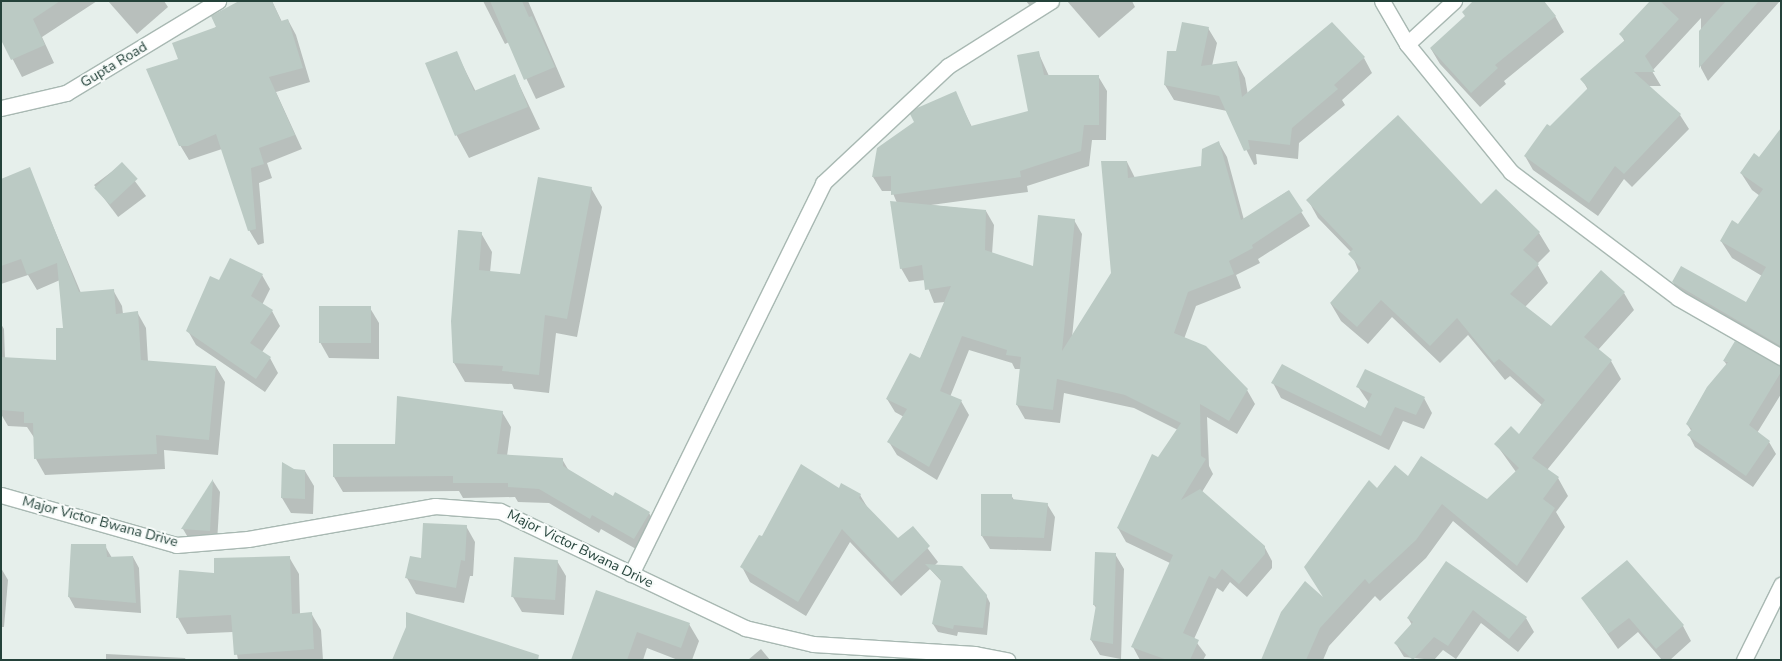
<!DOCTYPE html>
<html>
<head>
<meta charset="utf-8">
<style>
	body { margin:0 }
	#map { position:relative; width:1782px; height:661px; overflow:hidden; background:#e6efeb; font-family:"Nunito Sans",sans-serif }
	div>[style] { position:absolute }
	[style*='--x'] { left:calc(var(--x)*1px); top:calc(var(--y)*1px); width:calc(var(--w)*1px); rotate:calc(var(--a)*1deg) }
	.shadow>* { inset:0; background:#0003; transform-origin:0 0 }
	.building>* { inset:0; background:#bbcac4; transform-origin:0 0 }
	.roads { filter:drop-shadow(1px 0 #a8b8b2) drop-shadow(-1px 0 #a8b8b2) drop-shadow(0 1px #a8b8b2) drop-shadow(0 -1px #a8b8b2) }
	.street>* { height:15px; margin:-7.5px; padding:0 7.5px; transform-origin:7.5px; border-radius:7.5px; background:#fff }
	span { translate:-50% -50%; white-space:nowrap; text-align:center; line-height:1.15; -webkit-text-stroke:4px #f7fbf9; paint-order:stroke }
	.street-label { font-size:14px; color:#24423a }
	.frame { position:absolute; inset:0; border:2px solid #24423a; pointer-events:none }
</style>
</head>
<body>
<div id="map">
	<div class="shadow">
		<div style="clip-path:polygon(1px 1px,97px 1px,42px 37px,54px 63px,22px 77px,1px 37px)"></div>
		<div style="clip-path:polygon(108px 1px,164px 1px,168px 7px,137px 34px)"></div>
		<div style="clip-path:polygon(244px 1px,272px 1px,282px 22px,288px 20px,296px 35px,310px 82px,276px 92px,302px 149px,267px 163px,272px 178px,259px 183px,264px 243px,258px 245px,249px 230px,222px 149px,189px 160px,180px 145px,180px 60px)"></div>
		<div style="clip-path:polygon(483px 1px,528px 1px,565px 87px,536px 99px,509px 42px,505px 44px)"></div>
		<div style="clip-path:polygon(1026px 1px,1054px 1px,1037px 15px)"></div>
		<div style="clip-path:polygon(1067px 1px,1132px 1px,1135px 7px,1099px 38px)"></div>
		<div style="clip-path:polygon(1652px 1px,1780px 1px,1708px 81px,1701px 68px,1701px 18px,1652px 71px,1661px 86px,1648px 86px,1680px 115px,1689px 129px,1632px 187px,1624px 179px,1598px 216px,1533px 170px,1525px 156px,1588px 90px,1582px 79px,1625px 42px,1621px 35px)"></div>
		<div style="clip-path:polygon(1555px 16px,1564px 32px,1504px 81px,1506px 84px,1480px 107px,1440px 64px,1431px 49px)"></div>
		<div style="clip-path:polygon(1208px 28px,1217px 43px,1212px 66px,1237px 63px,1245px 78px,1248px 95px,1364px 58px,1372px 73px,1342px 100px,1345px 105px,1299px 143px,1298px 159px,1256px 154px,1257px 164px,1254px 165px,1227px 111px,1174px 100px,1165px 85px,1177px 52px)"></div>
		<div style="clip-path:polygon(456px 52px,476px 92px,515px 76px,540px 129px,469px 158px,457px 136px,427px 64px)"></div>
		<div style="clip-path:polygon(1038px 52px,1049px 76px,1098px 76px,1107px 91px,1106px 140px,1092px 140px,1089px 166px,1027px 186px,1028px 192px,931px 205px,986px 211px,994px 225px,992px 254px,1034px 267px,1074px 220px,1082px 234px,1072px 338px,1113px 273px,1127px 162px,1135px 178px,1202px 167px,1219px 143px,1227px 157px,1244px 220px,1288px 191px,1310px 226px,1258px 259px,1260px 263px,1236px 275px,1241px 288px,1196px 306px,1184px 339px,1247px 390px,1255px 404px,1237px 434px,1207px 417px,1209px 466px,1213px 474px,1202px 492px,1264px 546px,1272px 561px,1272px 568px,1247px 597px,1230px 582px,1223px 592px,1217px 588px,1194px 639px,1206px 655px,1203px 660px,1140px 660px,1133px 647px,1170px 563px,1126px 542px,1118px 528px,1178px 430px,1134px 408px,1064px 393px,1060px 423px,1025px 419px,1017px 405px,1021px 369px,1015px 369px,1012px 363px,969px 350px,950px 397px,961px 401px,969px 415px,937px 480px,897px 455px,889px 442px,904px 417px,895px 412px,887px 399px,920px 359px,945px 302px,934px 303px,925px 280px,909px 282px,901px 268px,897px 203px,892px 191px,882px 191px,873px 177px,955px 93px,972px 127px,1029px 112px)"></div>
		<div style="clip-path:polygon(1781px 131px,1781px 357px,1684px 299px,1673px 282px,1747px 304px,1762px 276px,1732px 258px,1721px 241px,1739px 225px,1760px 196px,1752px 190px,1741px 173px,1760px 159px)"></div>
		<div style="left:122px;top:164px;width:40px;height:35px;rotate:53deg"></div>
		<div style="clip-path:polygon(29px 169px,81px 293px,113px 290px,122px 306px,123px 314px,137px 312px,146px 328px,148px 362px,216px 367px,225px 382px,218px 455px,164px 450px,165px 469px,45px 475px,36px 459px,35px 439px,27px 427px,8px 426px,1px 414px,1px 324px,4px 329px,5px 358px,57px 361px,64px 329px,60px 280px,37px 290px,28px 275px,1px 284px,1px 181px)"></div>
		<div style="clip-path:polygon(591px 188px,602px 207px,577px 337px,556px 333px,549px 393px,514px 389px,512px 384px,465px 382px,454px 363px,481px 233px,492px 252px,490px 273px,521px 276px)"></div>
		<div style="clip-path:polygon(1496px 191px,1539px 233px,1550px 251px,1537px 264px,1548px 283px,1525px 307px,1551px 328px,1624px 293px,1634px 310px,1598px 350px,1611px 361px,1621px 379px,1547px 470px,1558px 478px,1568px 496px,1556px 512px,1565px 527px,1527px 583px,1453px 521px,1426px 558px,1380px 601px,1375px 596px,1329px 646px,1323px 660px,1262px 660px,1325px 600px,1377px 490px,1409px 477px,1487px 501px,1516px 472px,1496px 444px,1519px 436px,1543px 406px,1510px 376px,1505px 380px,1468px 335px,1440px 363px,1392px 317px,1368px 344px,1341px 321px,1331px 304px,1359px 272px,1351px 252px,1318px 218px,1308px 200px,1481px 206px)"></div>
		<div style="clip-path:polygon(262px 275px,270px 289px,262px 305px,272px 311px,280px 326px,262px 352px,270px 358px,278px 373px,265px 392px,196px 345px,188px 331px,219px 281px)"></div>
		<div style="clip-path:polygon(370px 308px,379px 323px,379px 359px,329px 358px,320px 342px)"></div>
		<div style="clip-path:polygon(1724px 361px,1781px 367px,1781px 394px,1757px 433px,1769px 442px,1776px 454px,1753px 487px,1695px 447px,1689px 435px,1692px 432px,1687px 424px,1727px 365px)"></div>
		<div style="clip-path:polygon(1273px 383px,1366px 410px,1369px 403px,1358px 387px,1424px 398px,1432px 413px,1424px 429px,1403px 421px,1389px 450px,1281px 398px)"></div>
		<div style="clip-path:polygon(502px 412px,511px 427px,507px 456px,562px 459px,569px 471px,614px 497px,649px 513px,657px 528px,643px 553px,601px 529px,599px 533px,549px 503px,518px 502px,515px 497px,463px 498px,459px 491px,343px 492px,334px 477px,396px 446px)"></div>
		<div style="clip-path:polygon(305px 471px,314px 486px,313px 514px,291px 513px,282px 498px)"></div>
		<div style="clip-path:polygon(213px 481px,220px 492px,217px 543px,190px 541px,183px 529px)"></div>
		<div style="clip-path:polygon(839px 490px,860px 495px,869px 510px,898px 540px,912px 528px,938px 562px,934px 566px,986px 595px,990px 603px,987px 635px,958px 632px,957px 636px,938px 632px,933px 624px,942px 582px,930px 569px,901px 596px,850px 542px,806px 616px,750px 582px,742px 567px,763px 538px)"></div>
		<div style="clip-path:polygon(1011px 495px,1014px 500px,1047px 504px,1055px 517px,1051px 551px,990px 549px,982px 536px,982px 496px)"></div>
		<div style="clip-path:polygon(466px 526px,475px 542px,473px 576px,470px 576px,464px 603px,416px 594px,407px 578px,422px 559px)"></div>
		<div style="clip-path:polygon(105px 546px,112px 558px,133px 557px,139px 568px,141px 613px,75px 608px,69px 597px)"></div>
		<div style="clip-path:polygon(1115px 554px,1124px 569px,1121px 659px,1100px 655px,1091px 640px,1097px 609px,1094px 605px)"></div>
		<div style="clip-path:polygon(289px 557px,299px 574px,300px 614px,311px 613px,321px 630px,323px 660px,238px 660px,233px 632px,187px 634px,178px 618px,216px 575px)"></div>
		<div style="clip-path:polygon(557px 561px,566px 576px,564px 615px,522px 612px,513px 597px)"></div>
		<div style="clip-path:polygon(1446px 563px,1526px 618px,1534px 632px,1518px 652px,1481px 623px,1456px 659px,1443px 650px,1434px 660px,1404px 657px,1396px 644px,1412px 625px,1408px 618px)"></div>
		<div style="clip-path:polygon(1px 568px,8px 580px,4px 627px,1px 627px)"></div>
		<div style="clip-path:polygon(597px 591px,689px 624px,699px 641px,692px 660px,678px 660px,647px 648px,643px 660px,572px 660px)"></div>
		<div style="clip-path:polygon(1583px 599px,1683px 626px,1691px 641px,1670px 660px,1662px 660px,1638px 632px,1618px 649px)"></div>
		<div style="clip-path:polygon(761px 649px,770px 660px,748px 660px)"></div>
		<div style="clip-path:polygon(106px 654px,185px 658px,186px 660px,106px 660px)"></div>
	</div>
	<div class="building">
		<div style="clip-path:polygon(1px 1px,60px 1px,33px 19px,45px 45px,11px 60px,1px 40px)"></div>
		<div style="clip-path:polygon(239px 1px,272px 1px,281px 21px,288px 19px,303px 68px,269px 77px,295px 135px,259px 148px,264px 164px,251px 168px,256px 229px,248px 231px,216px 134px,188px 146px,179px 146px,146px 69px,178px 59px,172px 43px,216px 27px,211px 16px)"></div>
		<div style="clip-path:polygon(490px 1px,522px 1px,529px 17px,532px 16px,555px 67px,524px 80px)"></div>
		<div style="clip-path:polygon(1473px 1px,1544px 1px,1556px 16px,1495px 65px,1498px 68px,1471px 93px,1430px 48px,1465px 16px,1462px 12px)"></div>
		<div style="clip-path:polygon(1650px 1px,1660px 1px,1679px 19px,1645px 56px,1655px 72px,1634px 72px,1681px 114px,1624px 174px,1615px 166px,1589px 203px,1524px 156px,1547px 124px,1550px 126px,1588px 88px,1580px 79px,1625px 40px,1619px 34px)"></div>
		<div style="clip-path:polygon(1726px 1px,1759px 1px,1699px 68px,1699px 31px)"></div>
		<div style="clip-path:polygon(1182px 22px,1209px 27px,1201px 66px,1237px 61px,1242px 97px,1332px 22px,1365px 57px,1334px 85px,1338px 89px,1292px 128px,1290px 145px,1248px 140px,1250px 149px,1244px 151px,1219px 96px,1164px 85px,1167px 51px,1176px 51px)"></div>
		<div style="clip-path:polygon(457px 51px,474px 91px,515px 74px,528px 107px,455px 136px,425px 63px)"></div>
		<div style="clip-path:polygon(1039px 51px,1044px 75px,1099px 75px,1099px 125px,1084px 125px,1081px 151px,1020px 171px,1021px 177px,891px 195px,891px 176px,872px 177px,877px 148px,914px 122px,910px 114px,917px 108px,956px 91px,971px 126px,1028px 111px,1017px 55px)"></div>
		<div style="clip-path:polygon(1398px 115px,1481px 204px,1496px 189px,1540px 232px,1523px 250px,1539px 264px,1510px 294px,1551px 326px,1601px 270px,1625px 292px,1584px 337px,1612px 360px,1532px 458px,1559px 477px,1543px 499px,1555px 508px,1517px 566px,1442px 504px,1416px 540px,1369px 584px,1365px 579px,1320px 628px,1306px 660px,1261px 660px,1281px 612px,1305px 581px,1323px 597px,1304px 567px,1369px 480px,1377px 488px,1395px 465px,1408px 476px,1421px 456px,1487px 499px,1519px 468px,1494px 444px,1511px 426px,1519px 434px,1545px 400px,1499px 359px,1494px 363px,1457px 318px,1430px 346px,1381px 300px,1357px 327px,1330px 303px,1361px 268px,1348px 254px,1353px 249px,1306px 200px)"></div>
		<div style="clip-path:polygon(1781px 128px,1781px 346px,1672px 282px,1681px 266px,1746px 302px,1766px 267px,1720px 241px,1732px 220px,1738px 224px,1763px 189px,1740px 173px,1754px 153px,1759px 157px)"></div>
		<div style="clip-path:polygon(1219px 141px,1241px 220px,1289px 190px,1303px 211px,1252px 245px,1253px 248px,1229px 261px,1234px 274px,1188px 292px,1174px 333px,1206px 346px,1248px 389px,1229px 421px,1200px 404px,1201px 456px,1206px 459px,1181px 500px,1200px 489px,1265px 546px,1265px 554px,1239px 584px,1222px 569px,1215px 579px,1209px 576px,1183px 633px,1199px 640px,1190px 660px,1167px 660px,1131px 647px,1173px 555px,1117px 528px,1152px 454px,1158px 457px,1181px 423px,1125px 395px,1057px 379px,1053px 410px,1016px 405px,1021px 357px,1006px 355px,1007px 350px,962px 336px,940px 391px,962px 400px,929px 467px,887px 442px,907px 409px,886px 399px,910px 353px,920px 358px,951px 286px,925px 290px,922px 265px,900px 269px,890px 201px,986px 210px,985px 250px,1033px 266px,1038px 215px,1075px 219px,1062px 351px,1111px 273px,1101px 161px,1127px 161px,1128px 178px,1201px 166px,1202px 149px)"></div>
		<div style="left:122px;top:162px;width:23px;height:38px;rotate:47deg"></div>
		<div style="clip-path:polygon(30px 167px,79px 292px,114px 289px,116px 314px,138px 311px,141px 360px,216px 366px,209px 440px,156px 435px,157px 454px,34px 459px,33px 423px,24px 423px,24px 412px,1px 410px,1px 357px,56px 360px,56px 328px,63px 328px,57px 263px,27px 275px,21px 259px,1px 266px,1px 179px)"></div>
		<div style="clip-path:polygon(538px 177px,592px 187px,567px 319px,545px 315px,539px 375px,502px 371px,503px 366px,453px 363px,451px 321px,458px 230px,482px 232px,479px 270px,520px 274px)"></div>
		<div style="clip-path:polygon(230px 258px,263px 274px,251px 296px,273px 310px,250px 343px,271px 357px,256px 379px,186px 331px,210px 276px,219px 280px)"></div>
		<div style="left:319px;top:306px;width:52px;height:37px"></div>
		<div style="clip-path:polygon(1735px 341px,1781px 366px,1781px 372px,1749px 425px,1770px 441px,1746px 476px,1687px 435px,1692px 429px,1686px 424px,1707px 387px,1728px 362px,1723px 361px)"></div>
		<div style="clip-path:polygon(1282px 364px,1365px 408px,1372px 394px,1356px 387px,1365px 369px,1425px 397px,1416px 415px,1395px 407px,1381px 436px,1271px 383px)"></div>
		<div style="clip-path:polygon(397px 396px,503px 411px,497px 454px,563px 458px,563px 466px,613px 496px,615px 492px,650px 512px,634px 539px,592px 515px,590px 519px,539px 489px,508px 487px,508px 483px,453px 483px,453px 476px,333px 477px,333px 444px,395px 444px)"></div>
		<div style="clip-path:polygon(282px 462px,294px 469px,305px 470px,305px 499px,281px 498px)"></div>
		<div style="clip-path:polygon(801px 464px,839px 488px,841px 483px,861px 494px,859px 498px,898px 538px,913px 526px,930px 546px,892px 582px,842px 529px,798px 602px,740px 567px,759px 535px,762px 536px)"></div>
		<div style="clip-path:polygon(213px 479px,210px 531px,181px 529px)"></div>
		<div style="clip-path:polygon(981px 494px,1012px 494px,1012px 499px,1048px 503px,1044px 538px,981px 536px)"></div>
		<div style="clip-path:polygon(423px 523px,467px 525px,465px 561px,461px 560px,456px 588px,405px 578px,410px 556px,421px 558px)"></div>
		<div style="clip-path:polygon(71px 544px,106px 544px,107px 557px,133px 556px,136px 603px,68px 597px)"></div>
		<div style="clip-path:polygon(1095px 552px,1116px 553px,1113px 644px,1090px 640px,1096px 605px,1093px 605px)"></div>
		<div style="clip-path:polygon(290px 556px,292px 614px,312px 612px,314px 649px,234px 655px,231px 615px,176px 618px,179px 570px,214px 573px,214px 558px)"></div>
		<div style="left:514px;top:557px;width:44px;height:40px;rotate:4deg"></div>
		<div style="clip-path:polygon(1627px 560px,1684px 625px,1656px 649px,1629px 618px,1608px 634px,1581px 598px)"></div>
		<div style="clip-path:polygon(1446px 561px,1527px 617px,1509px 639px,1473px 610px,1448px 646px,1434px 637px,1413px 660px,1394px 643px,1413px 622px,1407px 618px)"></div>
		<div style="clip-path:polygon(925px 564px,962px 566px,987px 595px,983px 628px,954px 625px,953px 629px,932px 624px,941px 580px)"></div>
		<div style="clip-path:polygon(596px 590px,690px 623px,681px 648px,637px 632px,627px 660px,571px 660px)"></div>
		<div style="clip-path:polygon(406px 612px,539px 655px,538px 660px,392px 660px,406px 627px)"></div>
	</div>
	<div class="roads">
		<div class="street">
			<div style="--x:1382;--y:1;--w:50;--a:59.8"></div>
			<div style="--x:1407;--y:44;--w:165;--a:50.9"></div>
			<div style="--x:1511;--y:172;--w:209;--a:37"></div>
			<div style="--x:1678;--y:298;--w:119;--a:29.8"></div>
			<div style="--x:1407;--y:44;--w:64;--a:-42.5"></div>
			<div style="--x:1;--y:108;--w:67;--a:-13"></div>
			<div style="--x:66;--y:93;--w:178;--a:-31.2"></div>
			<div style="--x:1;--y:495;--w:182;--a:15.9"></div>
			<div style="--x:176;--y:545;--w:72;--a:-4.8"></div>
			<div style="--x:248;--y:539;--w:190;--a:-10"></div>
			<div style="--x:435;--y:506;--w:65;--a:4.4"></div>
			<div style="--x:500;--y:511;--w:272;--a:25.5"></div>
			<div style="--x:745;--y:628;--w:70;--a:13.2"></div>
			<div style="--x:813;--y:644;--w:162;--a:3.5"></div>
			<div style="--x:975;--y:654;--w:33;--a:11"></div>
			<div style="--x:631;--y:574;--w:436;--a:-63.8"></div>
			<div style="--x:823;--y:183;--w:171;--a:-43.1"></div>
			<div style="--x:948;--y:66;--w:122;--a:-32.3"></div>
			<div style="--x:1744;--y:660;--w:84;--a:-63.7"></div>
		</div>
	</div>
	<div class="street-label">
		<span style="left:114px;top:65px;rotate:-31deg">Gupta Road</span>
		<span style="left:100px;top:522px;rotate:15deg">Major Victor Bwana Drive</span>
		<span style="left:580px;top:549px;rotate:26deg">Major Victor Bwana Drive</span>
	</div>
	<div class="frame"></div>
</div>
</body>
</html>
